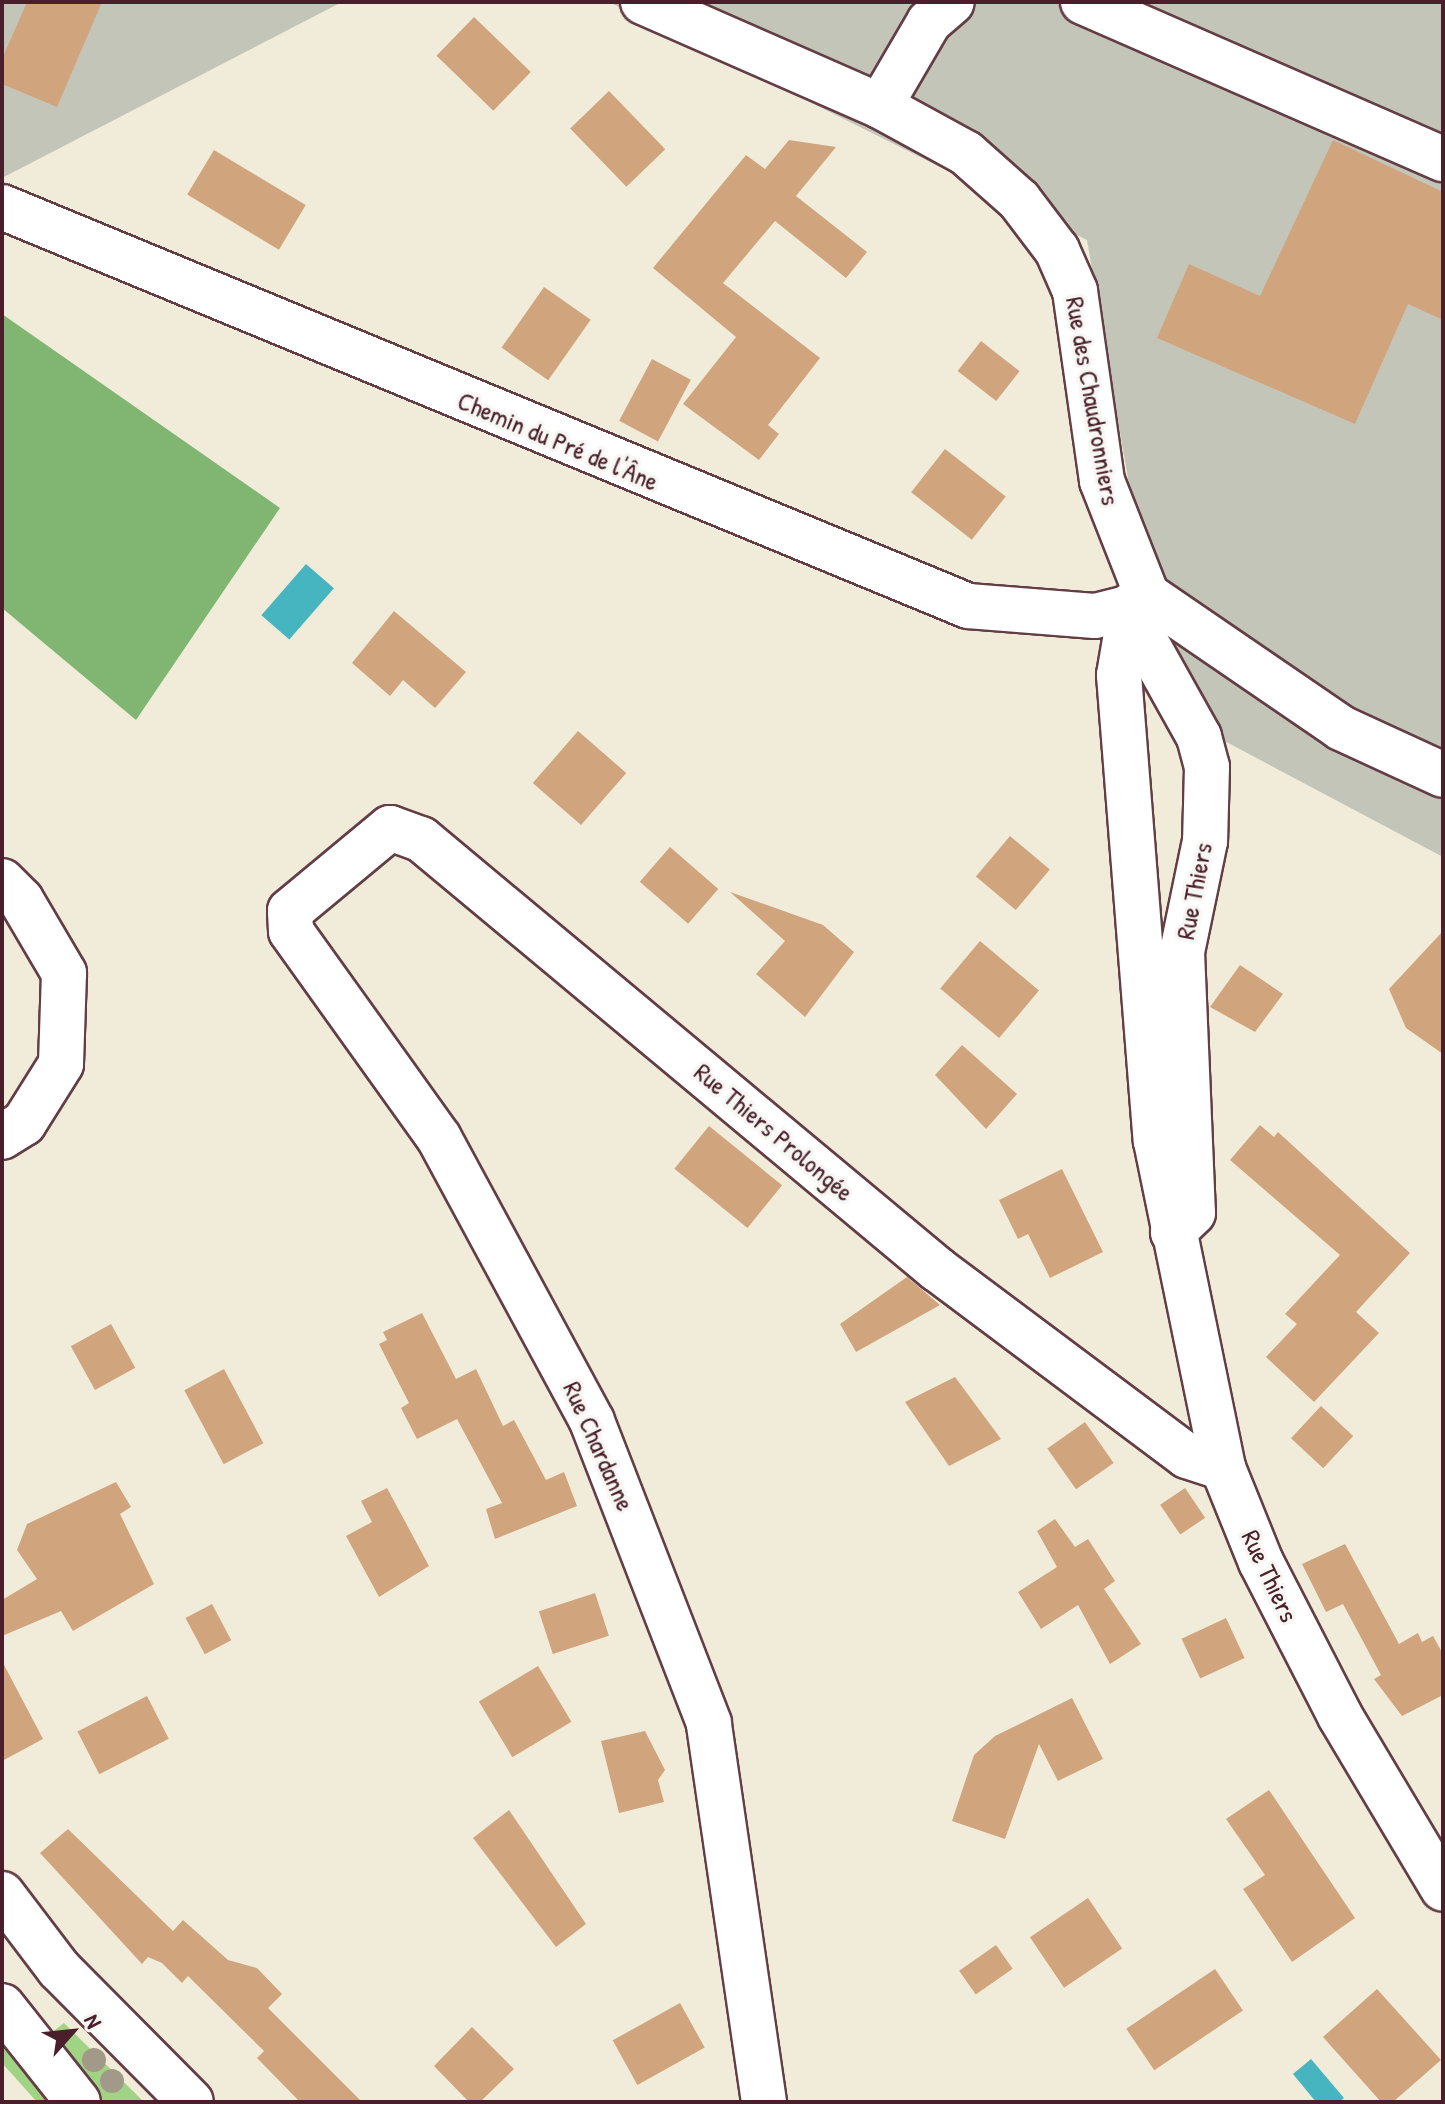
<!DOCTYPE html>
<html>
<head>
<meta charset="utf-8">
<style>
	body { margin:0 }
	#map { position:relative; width:1445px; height:2104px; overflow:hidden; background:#f1ecda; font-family:"Patrick Hand",sans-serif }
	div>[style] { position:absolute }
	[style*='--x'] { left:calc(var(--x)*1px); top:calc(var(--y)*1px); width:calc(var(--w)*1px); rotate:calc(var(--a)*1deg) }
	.industrial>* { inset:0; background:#c4c5b9 }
	.green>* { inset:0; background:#a0d484 }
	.forest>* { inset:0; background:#80b672 }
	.water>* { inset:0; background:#47b5c0; transform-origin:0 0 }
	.building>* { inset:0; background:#d0a57e; transform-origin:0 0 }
	.roads { filter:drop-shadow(2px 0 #633e45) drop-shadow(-2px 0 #633e45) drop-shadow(0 2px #633e45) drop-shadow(0 -2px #633e45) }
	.minor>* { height:44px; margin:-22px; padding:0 22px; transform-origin:22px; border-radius:22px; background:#fff }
	.trees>* { width:24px; height:24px; margin:-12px; border-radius:50%; background:#a39989 }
	span { translate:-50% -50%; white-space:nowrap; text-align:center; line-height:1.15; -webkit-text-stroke:7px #f6f6f2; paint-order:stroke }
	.street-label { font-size:26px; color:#4a1f2b }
	.frame { position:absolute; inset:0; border:4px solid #4a1f2b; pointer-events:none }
	.north { position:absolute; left:32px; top:1992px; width:80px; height:80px; -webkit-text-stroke:6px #f6f6f2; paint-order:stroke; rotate:63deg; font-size:22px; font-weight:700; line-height:32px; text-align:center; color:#4a1f2b }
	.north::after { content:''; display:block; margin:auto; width:28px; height:36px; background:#4a1f2b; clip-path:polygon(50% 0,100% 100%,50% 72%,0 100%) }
</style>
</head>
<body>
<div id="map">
	<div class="industrial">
		<div style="clip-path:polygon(2px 2px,342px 2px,2px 178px)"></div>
		<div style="clip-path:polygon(609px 2px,1443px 2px,1443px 857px,1168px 711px,1087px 240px)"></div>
	</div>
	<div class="green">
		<div style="clip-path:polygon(64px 2023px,144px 2102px,91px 2102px,46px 2037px)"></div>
		<div style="clip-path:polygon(2px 2030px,63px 2102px,37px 2102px,2px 2063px)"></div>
	</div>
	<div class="forest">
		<div style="clip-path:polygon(2px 314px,280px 508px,136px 720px,2px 608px)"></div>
	</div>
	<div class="water">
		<div style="left:306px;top:564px;width:37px;height:68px;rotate:41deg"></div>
		<div style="clip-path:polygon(1311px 2059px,1344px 2098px,1339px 2102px,1316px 2102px,1293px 2074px)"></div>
	</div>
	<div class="building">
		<div style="clip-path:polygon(27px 2px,102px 2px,57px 107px,2px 84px,2px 59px)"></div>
		<div style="left:474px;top:17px;width:79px;height:54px;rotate:44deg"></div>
		<div style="left:609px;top:91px;width:81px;height:54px;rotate:46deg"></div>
		<div style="clip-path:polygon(789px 140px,836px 147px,796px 196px,867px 252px,846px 278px,775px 221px,723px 283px,820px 358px,768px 425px,779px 434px,759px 460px,683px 404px,736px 337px,653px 268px,746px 155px,765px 169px)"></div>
		<div style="clip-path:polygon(1333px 140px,1443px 192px,1443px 320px,1408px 304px,1355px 424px,1157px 338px,1189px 264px,1260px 296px)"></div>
		<div style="left:214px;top:150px;width:107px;height:52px;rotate:31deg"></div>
		<div style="left:544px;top:287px;width:57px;height:74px;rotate:35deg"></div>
		<div style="left:981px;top:341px;width:49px;height:38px;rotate:38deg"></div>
		<div style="left:652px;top:359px;width:44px;height:70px;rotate:28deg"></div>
		<div style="left:945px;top:449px;width:77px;height:55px;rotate:38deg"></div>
		<div style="clip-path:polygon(394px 611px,466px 672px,435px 708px,403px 680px,390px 696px,352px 663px)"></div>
		<div style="left:578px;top:731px;width:64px;height:69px;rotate:41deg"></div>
		<div style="left:1010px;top:836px;width:52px;height:53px;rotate:40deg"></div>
		<div style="left:670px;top:847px;width:64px;height:46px;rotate:41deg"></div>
		<div style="clip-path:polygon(730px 892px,823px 925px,854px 952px,805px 1017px,756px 974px,785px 941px)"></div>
		<div style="clip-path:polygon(1443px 931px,1443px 1054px,1406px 1028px,1389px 989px)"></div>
		<div style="left:980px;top:941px;width:77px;height:62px;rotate:40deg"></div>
		<div style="clip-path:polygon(1240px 965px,1283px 994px,1255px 1032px,1210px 1007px)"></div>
		<div style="clip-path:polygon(962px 1045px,1017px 1094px,986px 1129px,935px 1075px)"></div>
		<div style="clip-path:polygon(1260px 1125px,1274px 1137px,1278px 1132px,1410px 1253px,1356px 1312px,1379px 1333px,1314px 1402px,1266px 1357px,1297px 1324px,1285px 1314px,1340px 1255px,1230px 1160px)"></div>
		<div style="left:709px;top:1126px;width:94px;height:55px;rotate:39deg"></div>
		<div style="clip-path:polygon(1062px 1169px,1103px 1252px,1050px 1278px,1028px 1234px,1018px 1239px,999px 1200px)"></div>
		<div style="clip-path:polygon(907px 1277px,940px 1305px,856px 1352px,840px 1324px)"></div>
		<div style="clip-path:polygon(422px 1313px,456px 1379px,476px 1369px,503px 1426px,514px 1420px,546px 1480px,564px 1472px,577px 1506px,495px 1539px,486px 1509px,502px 1503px,457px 1419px,417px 1439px,401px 1408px,409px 1403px,379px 1344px,387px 1340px,383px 1332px)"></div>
		<div style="left:111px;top:1324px;width:50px;height:46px;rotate:61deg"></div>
		<div style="left:224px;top:1369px;width:84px;height:45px;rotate:62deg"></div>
		<div style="clip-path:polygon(955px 1377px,1001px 1439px,949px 1466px,905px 1402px)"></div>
		<div style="left:1321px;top:1406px;width:44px;height:44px;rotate:43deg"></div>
		<div style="left:1085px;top:1422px;width:50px;height:46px;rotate:55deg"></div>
		<div style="clip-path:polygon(116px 1482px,131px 1507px,120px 1514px,154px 1584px,73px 1631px,61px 1611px,2px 1636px,2px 1600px,37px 1579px,17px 1550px,27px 1524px)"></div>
		<div style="clip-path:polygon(387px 1488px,429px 1566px,379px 1597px,346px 1536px,372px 1522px,361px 1501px)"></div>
		<div style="left:1185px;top:1488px;width:36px;height:30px;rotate:56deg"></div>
		<div style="clip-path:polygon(1055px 1519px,1075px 1547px,1088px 1539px,1115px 1581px,1104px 1589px,1141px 1644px,1110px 1664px,1078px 1605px,1041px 1629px,1018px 1592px,1057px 1567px,1037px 1531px)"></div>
		<div style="clip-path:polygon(1345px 1544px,1399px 1644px,1418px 1633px,1422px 1642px,1433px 1636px,1443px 1654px,1443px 1695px,1402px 1716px,1374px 1679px,1381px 1675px,1343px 1604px,1326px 1612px,1302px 1564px)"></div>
		<div style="left:595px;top:1593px;width:45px;height:59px;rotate:72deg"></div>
		<div style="left:212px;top:1604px;width:41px;height:30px;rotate:62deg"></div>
		<div style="left:1226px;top:1618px;width:44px;height:49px;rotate:65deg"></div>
		<div style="clip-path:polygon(2px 1661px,43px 1739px,2px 1761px)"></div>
		<div style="left:538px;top:1666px;width:65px;height:69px;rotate:59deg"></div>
		<div style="left:147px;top:1696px;width:48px;height:78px;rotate:63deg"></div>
		<div style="clip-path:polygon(1072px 1698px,1103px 1759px,1058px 1781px,1039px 1744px,1005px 1839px,952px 1821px,974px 1755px,995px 1736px)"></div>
		<div style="clip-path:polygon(645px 1731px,665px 1770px,658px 1780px,664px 1802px,619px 1813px,601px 1741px)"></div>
		<div style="clip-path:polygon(1269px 1790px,1355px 1918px,1292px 1962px,1243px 1889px,1265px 1875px,1226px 1819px)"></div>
		<div style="clip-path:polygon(509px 1810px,586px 1924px,556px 1947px,473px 1838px)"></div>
		<div style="clip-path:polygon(68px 1829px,173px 1931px,183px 1920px,228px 1960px,257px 1968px,282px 1994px,268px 2008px,362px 2102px,300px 2102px,257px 2058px,264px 2051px,188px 1976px,182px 1983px,162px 1963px,148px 1957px,142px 1964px,40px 1853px)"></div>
		<div style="left:1088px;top:1898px;width:61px;height:70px;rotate:56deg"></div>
		<div style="left:996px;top:1945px;width:29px;height:45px;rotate:55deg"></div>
		<div style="left:1215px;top:1969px;width:50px;height:107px;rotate:56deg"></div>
		<div style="clip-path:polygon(1377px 1989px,1441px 2060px,1393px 2102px,1381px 2102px,1323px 2037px)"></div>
		<div style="left:680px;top:2003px;width:51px;height:77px;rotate:61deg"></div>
		<div style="clip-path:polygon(472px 2027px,514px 2069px,480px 2102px,469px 2102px,434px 2066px)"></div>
	</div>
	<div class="roads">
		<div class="minor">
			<div style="--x:643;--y:2;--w:259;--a:23.7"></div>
			<div style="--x:880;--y:106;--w:98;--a:28.7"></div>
			<div style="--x:966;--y:153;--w:71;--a:41.6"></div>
			<div style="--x:1019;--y:200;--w:63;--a:52.8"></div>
			<div style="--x:1057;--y:250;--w:45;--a:66.3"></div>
			<div style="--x:1075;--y:291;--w:192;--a:81.9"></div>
			<div style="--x:1102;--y:481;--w:123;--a:68.5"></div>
			<div style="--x:1147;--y:595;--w:235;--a:34.4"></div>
			<div style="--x:1341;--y:728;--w:112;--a:24.7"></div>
			<div style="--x:1083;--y:2;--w:393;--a:23.6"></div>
			<div style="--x:880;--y:106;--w:97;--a:-59.7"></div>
			<div style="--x:929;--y:22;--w:30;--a:-41"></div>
			<div style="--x:2;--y:207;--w:1045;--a:22.44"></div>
			<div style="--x:968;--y:606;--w:127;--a:4.5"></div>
			<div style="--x:1095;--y:616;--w:33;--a:-14"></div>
			<div style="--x:1127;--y:608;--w:148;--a:60.8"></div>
			<div style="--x:1199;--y:737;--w:31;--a:75"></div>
			<div style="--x:1207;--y:767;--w:74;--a:91.5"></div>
			<div style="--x:1205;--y:841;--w:113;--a:101.7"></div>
			<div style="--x:1182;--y:952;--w:261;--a:87.6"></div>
			<div style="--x:1193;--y:1213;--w:28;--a:136"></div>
			<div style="--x:1131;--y:605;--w:71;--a:99.7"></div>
			<div style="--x:1119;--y:675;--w:467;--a:85.5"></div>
			<div style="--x:1156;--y:1141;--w:334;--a:78.4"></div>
			<div style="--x:1223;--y:1468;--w:101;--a:68"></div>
			<div style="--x:1261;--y:1562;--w:173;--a:62.8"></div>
			<div style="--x:1340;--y:1716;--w:201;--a:59.2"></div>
			<div style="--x:2;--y:881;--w:27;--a:45"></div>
			<div style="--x:21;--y:900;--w:85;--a:59.5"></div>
			<div style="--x:64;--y:973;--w:91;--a:91.9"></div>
			<div style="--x:61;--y:1064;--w:70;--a:122.1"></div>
			<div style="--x:24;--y:1123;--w:26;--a:148"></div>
			<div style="--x:2;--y:1894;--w:94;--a:52.8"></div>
			<div style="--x:59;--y:1969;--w:187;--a:45.2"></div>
			<div style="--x:2;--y:2006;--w:122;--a:51.6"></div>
			<div style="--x:764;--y:2102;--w:383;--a:-98.3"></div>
			<div style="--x:709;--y:1723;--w:324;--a:-111.2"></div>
			<div style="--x:592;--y:1421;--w:322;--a:-118.4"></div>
			<div style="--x:439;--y:1138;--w:254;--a:-125.6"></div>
			<div style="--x:291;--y:931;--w:20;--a:-93"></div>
			<div style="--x:290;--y:911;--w:130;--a:-39.7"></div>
			<div style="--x:390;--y:828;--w:33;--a:20"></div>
			<div style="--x:421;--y:839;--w:672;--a:39.81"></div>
			<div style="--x:937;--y:1269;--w:312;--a:36.8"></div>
			<div style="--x:1187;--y:1456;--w:38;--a:18"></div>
		</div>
	</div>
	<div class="trees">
		<div style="left:94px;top:2060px"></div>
		<div style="left:112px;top:2081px"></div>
	</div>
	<div class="street-label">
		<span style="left:1093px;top:401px;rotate:80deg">Rue des Chaudronniers</span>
		<span style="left:558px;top:441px;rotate:23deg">Chemin du Pré de l'Âne</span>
		<span style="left:1194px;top:891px;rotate:-79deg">Rue Thiers</span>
		<span style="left:774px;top:1132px;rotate:40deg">Rue Thiers Prolongée</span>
		<span style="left:599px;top:1446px;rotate:66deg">Rue Chardanne</span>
		<span style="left:1270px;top:1576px;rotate:65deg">Rue Thiers</span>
	</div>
	<div class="frame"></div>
	<div class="north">N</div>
</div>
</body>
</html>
